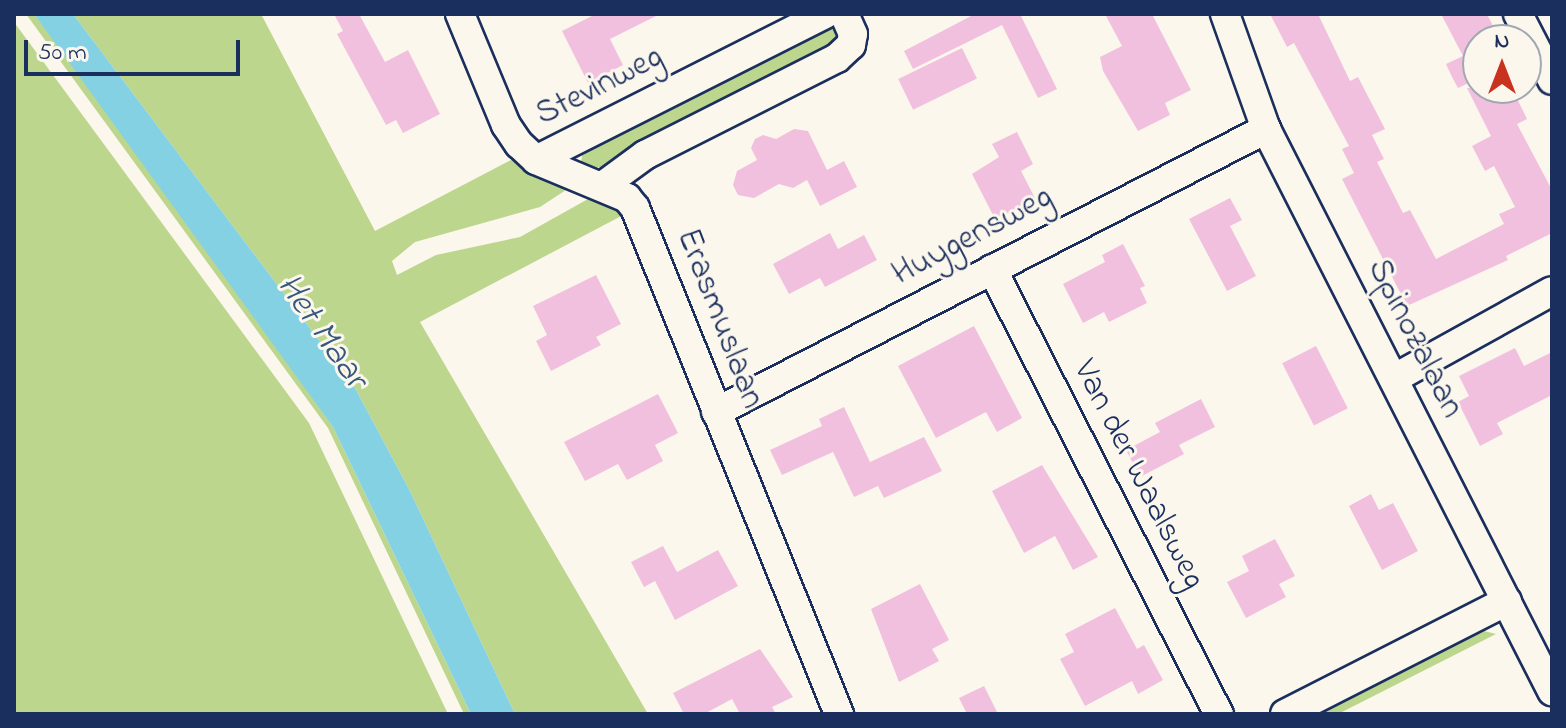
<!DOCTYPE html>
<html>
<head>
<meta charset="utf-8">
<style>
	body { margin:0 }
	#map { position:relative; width:1566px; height:728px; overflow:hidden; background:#fbf7ec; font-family:"Indie Flower",sans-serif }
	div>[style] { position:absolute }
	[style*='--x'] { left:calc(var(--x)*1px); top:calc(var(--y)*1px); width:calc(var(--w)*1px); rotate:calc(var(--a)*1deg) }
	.green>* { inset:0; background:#bcd68d }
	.water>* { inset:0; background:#84d1e3 }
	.building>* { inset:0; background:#f2c0df; transform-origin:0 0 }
	.roads { filter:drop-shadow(2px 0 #1b2f5e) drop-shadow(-2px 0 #1b2f5e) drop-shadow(0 2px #1b2f5e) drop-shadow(0 -2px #1b2f5e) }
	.minor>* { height:28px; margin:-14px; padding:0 14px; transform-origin:14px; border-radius:14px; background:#fbf7ec }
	span { translate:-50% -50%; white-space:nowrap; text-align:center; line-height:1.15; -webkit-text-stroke:6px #fbf7ec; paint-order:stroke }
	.street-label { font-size:34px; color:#1b2f5e }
	.water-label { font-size:36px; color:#35587f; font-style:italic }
	.frame { position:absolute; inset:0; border:16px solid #1b2f5e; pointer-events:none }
	.north { position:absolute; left:1462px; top:24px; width:80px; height:80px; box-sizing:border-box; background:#fbf7ec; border:2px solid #a1a7b3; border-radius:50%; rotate:0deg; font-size:22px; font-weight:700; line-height:32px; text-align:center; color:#1b2f5e }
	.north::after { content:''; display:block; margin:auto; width:28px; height:36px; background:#c8321e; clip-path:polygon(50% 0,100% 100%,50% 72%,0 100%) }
	.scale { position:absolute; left:24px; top:40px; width:216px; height:36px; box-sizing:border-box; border:4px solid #1b2f5e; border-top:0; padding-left:10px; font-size:24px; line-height:28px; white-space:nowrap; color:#1b2f5e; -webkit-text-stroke:6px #fbf7ec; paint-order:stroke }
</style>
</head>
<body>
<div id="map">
	<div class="green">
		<div style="clip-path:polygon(26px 14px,34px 14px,152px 171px,333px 427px,471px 714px,464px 714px,328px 428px)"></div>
		<div style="clip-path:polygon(73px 14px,261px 14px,375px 231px,513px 159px,532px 173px,572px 186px,540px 207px,415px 242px,392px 261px,397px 275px,436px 255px,520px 237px,597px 194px,627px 213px,420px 322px,648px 714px,515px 714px,410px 491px,355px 388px)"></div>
		<div style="clip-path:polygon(14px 22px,309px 423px,448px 714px,14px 714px)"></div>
		<div style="clip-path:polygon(831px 25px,841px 29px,837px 47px,606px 166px,588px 169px,581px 162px,583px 151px)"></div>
		<div style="clip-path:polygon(1476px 629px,1496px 634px,1338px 714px,1303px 714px)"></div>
	</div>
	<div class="water">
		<div style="clip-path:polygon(34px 14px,73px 14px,355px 388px,410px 491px,515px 714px,471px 714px,333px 427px)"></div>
	</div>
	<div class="building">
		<div style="clip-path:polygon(334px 14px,359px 14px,385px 62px,408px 50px,440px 114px,403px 133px,396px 120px,386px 125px,337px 34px,343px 31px)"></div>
		<div style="clip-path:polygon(596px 14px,660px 14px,610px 39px,623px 65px,588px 83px,562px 31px)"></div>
		<div style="clip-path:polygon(975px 14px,1025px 14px,1021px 16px,1057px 89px,1038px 98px,1002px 25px,913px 69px,904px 51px)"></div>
		<div style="clip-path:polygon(1105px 14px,1152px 14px,1191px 90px,1165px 103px,1170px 115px,1138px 131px,1103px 71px,1100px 57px,1122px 46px)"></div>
		<div style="clip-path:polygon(1270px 14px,1318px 14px,1350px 81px,1358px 77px,1385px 129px,1372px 135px,1384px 159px,1377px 162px,1403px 213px,1410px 210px,1436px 259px,1504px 224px,1499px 214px,1515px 207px,1494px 166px,1485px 171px,1472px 146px,1491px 136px,1467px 88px,1512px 88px,1527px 119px,1517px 124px,1552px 190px,1552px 233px,1506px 256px,1508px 260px,1407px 306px,1342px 179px,1354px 173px,1342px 149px,1349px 146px,1294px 43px,1287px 47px)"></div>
		<div style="clip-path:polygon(1441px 14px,1487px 14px,1500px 40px,1478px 40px,1478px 86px,1475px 80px,1458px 88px,1452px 77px,1446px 64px,1463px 56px)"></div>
		<div style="left:962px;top:48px;width:34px;height:71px;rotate:64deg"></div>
		<div style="clip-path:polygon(794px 129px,808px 131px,827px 170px,844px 161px,857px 187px,820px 206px,807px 180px,793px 188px,779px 184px,754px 198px,738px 195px,733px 185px,737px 171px,757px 160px,751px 148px,755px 139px,763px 135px,776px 139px)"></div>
		<div style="clip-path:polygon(1017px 132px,1033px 164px,1021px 171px,1036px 200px,995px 219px,972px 174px,999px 157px,992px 144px)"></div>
		<div style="clip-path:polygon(1230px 198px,1242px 220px,1230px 226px,1256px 276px,1227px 291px,1189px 219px)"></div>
		<div style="clip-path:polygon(830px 233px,838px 249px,864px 235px,877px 260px,825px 287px,820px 278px,789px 294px,773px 264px)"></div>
		<div style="clip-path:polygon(1123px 244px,1145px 286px,1140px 288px,1147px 303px,1109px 322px,1104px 312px,1083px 323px,1063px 284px,1105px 262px,1102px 255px)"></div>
		<div style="clip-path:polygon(596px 275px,621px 324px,596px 337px,601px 345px,551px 371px,536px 341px,547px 335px,533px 306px)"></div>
		<div style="clip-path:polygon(974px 326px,1022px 418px,997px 432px,986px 412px,936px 438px,898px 366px)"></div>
		<div style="left:1316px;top:346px;width:70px;height:38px;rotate:63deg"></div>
		<div style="clip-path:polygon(1515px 348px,1524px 366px,1552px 352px,1552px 395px,1497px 423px,1503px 434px,1480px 446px,1458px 402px,1469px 396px,1459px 376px)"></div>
		<div style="clip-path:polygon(658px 394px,678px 433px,655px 445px,663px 461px,627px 480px,618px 464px,585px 481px,564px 442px)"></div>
		<div style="clip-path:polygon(1201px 399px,1215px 427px,1179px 445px,1184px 454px,1140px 477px,1126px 450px,1160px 432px,1155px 423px)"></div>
		<div style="clip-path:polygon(844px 407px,870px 462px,924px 437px,942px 471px,884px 498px,878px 486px,854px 497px,833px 452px,782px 475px,770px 450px,822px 426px,819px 419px)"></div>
		<div style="clip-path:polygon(1042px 465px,1098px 557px,1073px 570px,1055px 536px,1024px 553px,992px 491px)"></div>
		<div style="clip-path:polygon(1371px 494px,1379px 510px,1393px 503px,1418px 551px,1382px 570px,1349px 506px)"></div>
		<div style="clip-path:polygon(1275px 539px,1295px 576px,1279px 584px,1286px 597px,1246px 618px,1227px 582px,1249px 571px,1242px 556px)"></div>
		<div style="clip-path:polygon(663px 546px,677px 572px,718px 550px,738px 586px,675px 620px,655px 581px,644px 587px,631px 562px)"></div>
		<div style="clip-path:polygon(920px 584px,949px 640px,932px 649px,939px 661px,899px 682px,871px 609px)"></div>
		<div style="clip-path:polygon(1115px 608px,1137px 649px,1144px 645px,1163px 680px,1138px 694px,1132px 681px,1085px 706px,1060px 659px,1074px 652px,1065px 634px)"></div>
		<div style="clip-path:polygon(760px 649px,793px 697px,772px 707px,776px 714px,740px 714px,732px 699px,704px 714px,684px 714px,673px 693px)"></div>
		<div style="clip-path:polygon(984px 686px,998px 714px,967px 714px,959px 698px)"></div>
	</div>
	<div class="roads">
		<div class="minor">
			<div style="--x:460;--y:14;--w:120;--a:67.5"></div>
			<div style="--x:506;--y:125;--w:23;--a:56"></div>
			<div style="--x:519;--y:144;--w:23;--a:43"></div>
			<div style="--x:536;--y:160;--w:99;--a:22.7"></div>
			<div style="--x:627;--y:198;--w:13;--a:51"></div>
			<div style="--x:635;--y:208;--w:546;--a:68.04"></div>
			<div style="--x:1225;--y:14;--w:122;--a:70.4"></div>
			<div style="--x:1266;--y:129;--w:631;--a:63.03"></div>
			<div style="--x:1518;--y:14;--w:74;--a:62.7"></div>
			<div style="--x:536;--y:160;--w:324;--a:-26.8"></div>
			<div style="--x:604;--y:185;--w:51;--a:-36.2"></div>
			<div style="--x:645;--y:155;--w:215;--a:-26.8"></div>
			<div style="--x:837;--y:58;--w:19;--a:-43"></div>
			<div style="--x:851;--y:45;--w:11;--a:-80"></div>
			<div style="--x:853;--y:34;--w:22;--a:-114"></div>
			<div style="--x:992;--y:269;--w:500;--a:63"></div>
			<div style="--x:1395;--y:378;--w:179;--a:-29"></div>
			<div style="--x:716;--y:412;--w:619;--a:-27.23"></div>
			<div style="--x:1285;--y:714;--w:249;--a:-27"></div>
		</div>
	</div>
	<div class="street-label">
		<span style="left:600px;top:87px;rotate:-27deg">Stevinweg</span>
		<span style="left:973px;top:237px;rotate:-28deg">Huygensweg</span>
		<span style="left:719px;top:319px;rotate:69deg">Erasmuslaan</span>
		<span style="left:1414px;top:339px;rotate:63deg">Spinozalaan</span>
		<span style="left:1138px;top:475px;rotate:63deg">Van der Waalsweg</span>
	</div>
	<div class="water-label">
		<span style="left:321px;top:332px;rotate:55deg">Het Maar</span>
	</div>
	<div class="frame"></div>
	<div class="north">N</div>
	<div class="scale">50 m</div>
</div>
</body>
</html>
